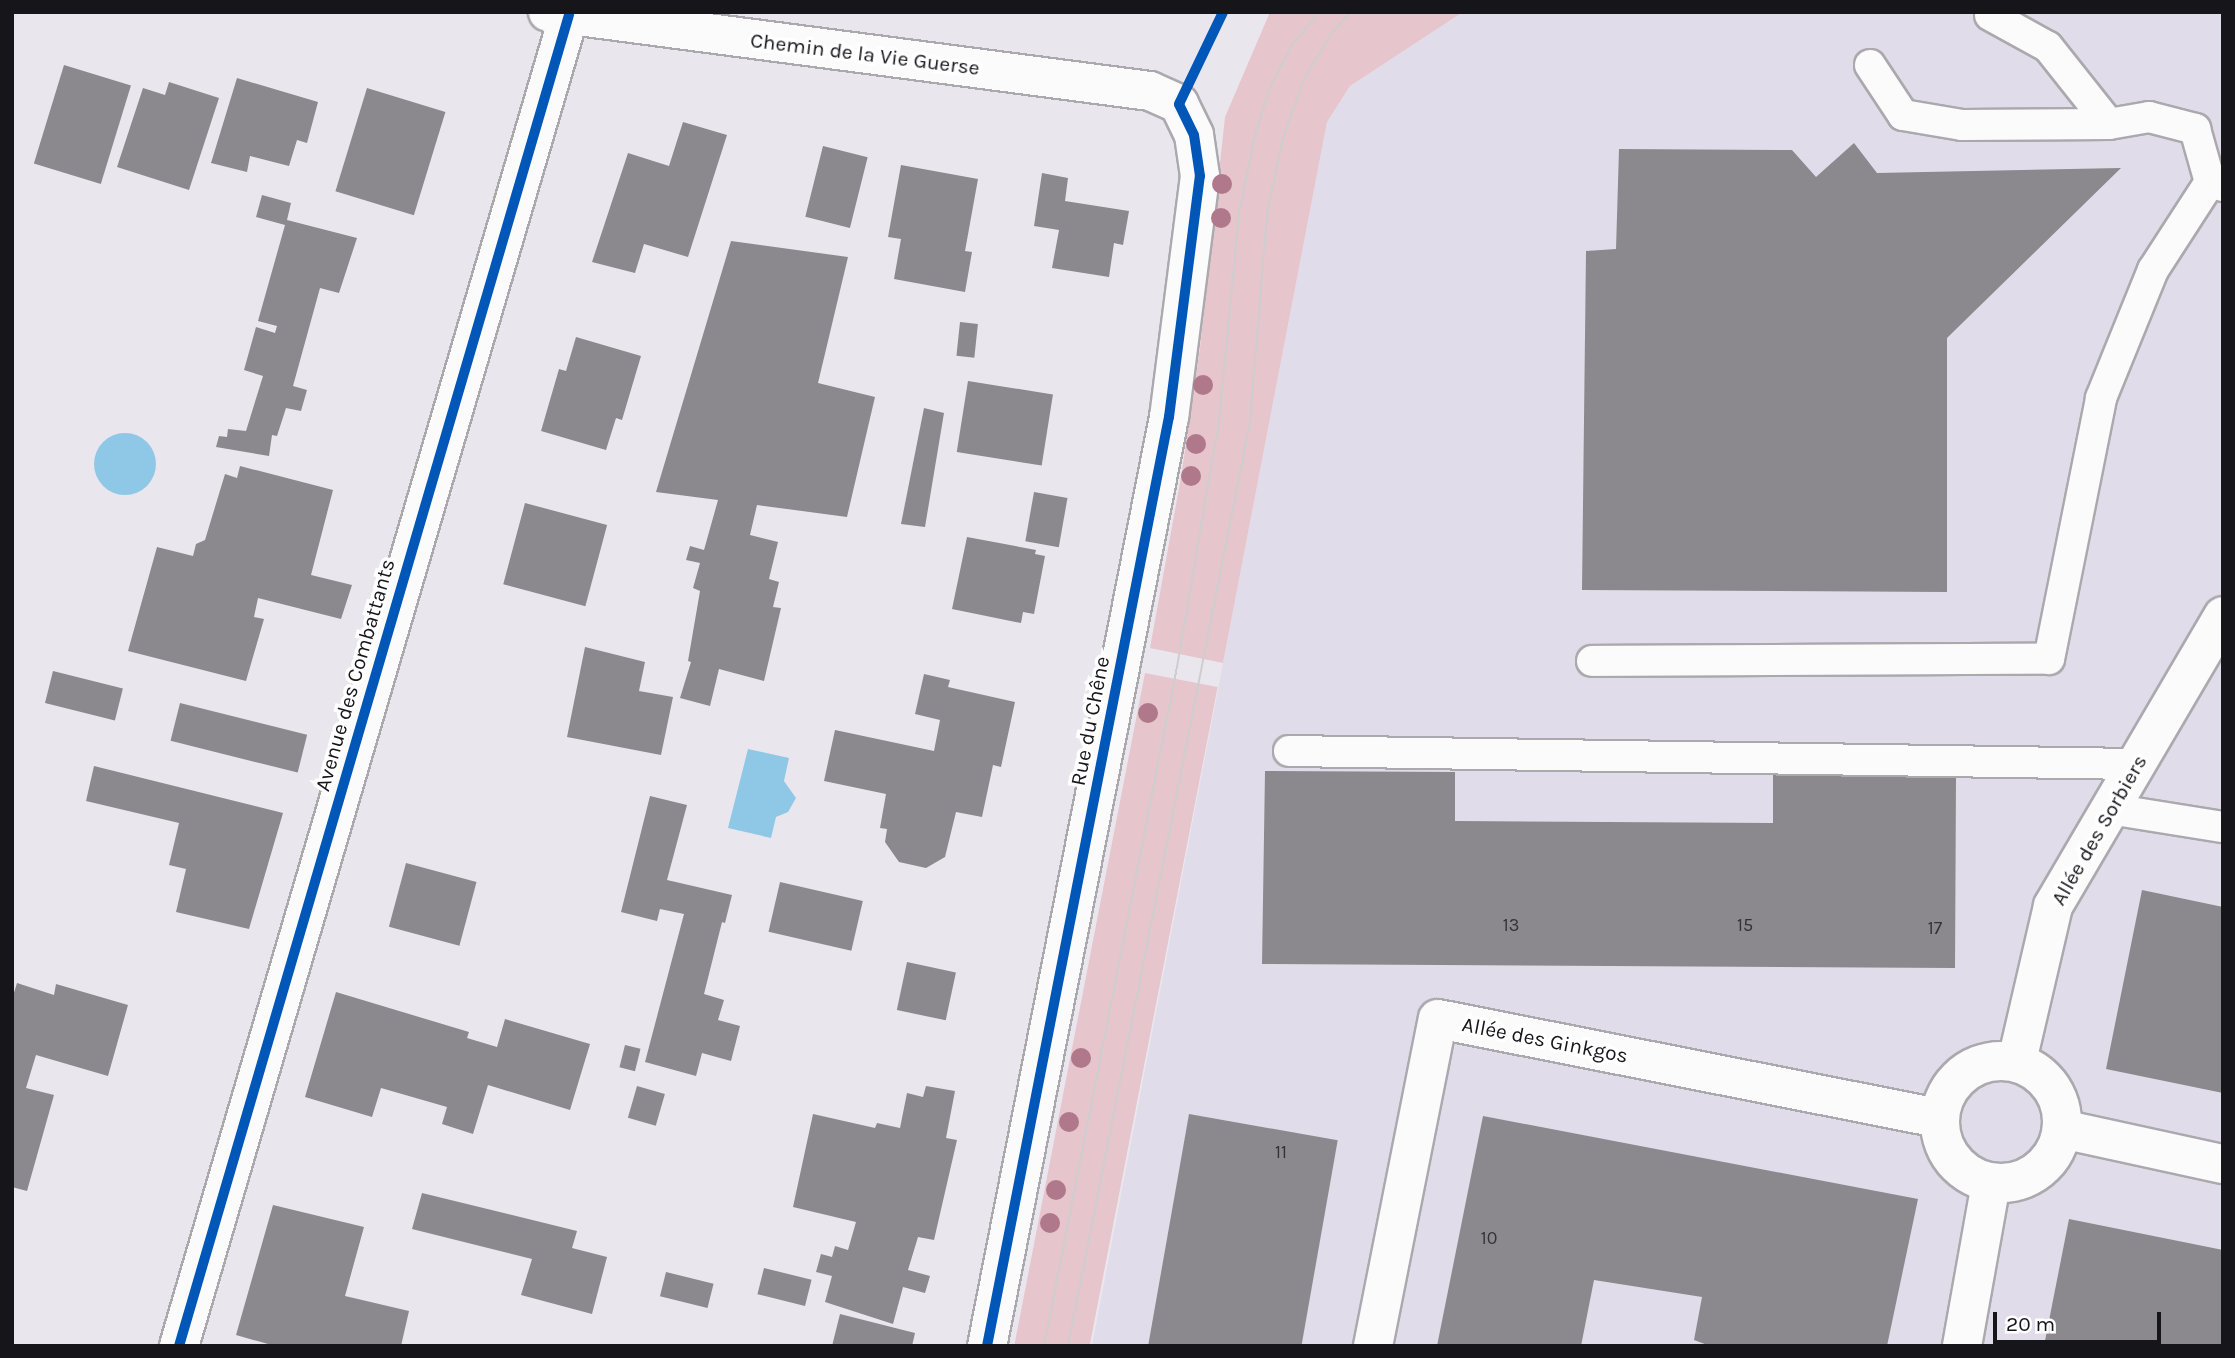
<!DOCTYPE html>
<html>
<head>
<meta charset="utf-8">
<style>
	body { margin:0 }
	#map { position:relative; width:2235px; height:1358px; overflow:hidden; background:#e9e7ed; font-family:Karla,sans-serif }
	div>[style] { position:absolute }
	[style*='--x'] { left:calc(var(--x)*1px); top:calc(var(--y)*1px); width:calc(var(--w)*1px); rotate:calc(var(--a)*1deg) }
	.built>* { inset:0; background:#e1dce9 }
	.green>* { inset:0; background:#e7c5cd; transform-origin:0 0 }
	.water>* { inset:0; background:#8fc8e7 }
	.round { border-radius:50% }
	.building>* { inset:0; background:#8b898d; transform-origin:0 0 }
	.roads { filter:drop-shadow(2px 0 #aba9ae) drop-shadow(-2px 0 #aba9ae) drop-shadow(0 2px #aba9ae) drop-shadow(0 -2px #aba9ae) }
	.service>* { height:30px; margin:-15px; padding:0 15px; transform-origin:15px; border-radius:15px; background:#fcfbfc }
	.minor>* { height:38px; margin:-19px; padding:0 19px; transform-origin:19px; border-radius:19px; background:#fcfbfc }
	.minor>.ring { margin:-19px; padding:0; box-sizing:content-box; background:none; border:38px solid #fcfbfc; border-radius:50% }
	.tram>* { height:2px; margin:-1px; padding:0 1px; transform-origin:1px; border-radius:1px; background:#cececf }
	.cycleway>* { height:10px; margin:-5px; padding:0 5px; transform-origin:5px; border-radius:5px; background:#0057b8 }
	.trees>* { width:20px; height:20px; margin:-10px; border-radius:50%; background:#af798b }
	span { translate:-50% -50%; white-space:nowrap; text-align:center; line-height:1.15; -webkit-text-stroke:7px #fff; paint-order:stroke }
	.number-label { font-size:18px; color:#333236 }
	.number-label span { -webkit-text-stroke-width:0 }
	.street-label { font-size:21px; color:#161519 }
	.frame { position:absolute; inset:0; border:14px solid #161519; pointer-events:none }
	.scale { position:absolute; left:1993px; top:1312px; width:168px; height:32px; box-sizing:border-box; border:4px solid #161519; border-top:0; padding-left:9px; font-size:21px; line-height:24px; white-space:nowrap; color:#161519; -webkit-text-stroke:5px #fff; paint-order:stroke }
</style>
</head>
<body>
<div id="map">
	<div class="built">
		<div style="clip-path:polygon(1463px 12px,2223px 12px,2223px 1346px,1092px 1346px,1327px 122px,1350px 86px)"></div>
	</div>
	<div class="green">
		<div style="clip-path:polygon(1270px 12px,1463px 12px,1350px 86px,1327px 122px,1223px 663px,1150px 648px,1181px 477px,1200px 348px,1225px 117px)"></div>
		<div style="left:1145px;top:673px;width:74px;height:685px;rotate:11deg"></div>
	</div>
	<div class="water">
		<div class="round" style="left:94px;top:433px;width:62px;height:62px"></div>
		<div style="clip-path:polygon(748px 749px,789px 758px,784px 781px,796px 798px,788px 812px,776px 817px,771px 838px,728px 828px)"></div>
	</div>
	<div class="building">
		<div style="left:64px;top:65px;width:70px;height:103px;rotate:17deg"></div>
		<div style="clip-path:polygon(237px 78px,318px 102px,307px 143px,297px 140px,289px 166px,250px 156px,247px 172px,211px 163px)"></div>
		<div style="clip-path:polygon(169px 82px,219px 98px,189px 190px,117px 167px,143px 88px,165px 95px)"></div>
		<div style="left:367px;top:88px;width:82px;height:108px;rotate:17deg"></div>
		<div style="clip-path:polygon(683px 122px,727px 135px,688px 257px,644px 244px,635px 273px,592px 262px,628px 153px,669px 166px)"></div>
		<div style="clip-path:polygon(1854px 143px,1877px 173px,2121px 168px,1947px 338px,1947px 592px,1582px 590px,1586px 251px,1616px 249px,1619px 149px,1792px 150px,1816px 177px)"></div>
		<div style="left:823px;top:146px;width:46px;height:73px;rotate:14deg"></div>
		<div style="clip-path:polygon(901px 165px,978px 179px,965px 251px,972px 252px,965px 292px,894px 279px,901px 239px,888px 237px)"></div>
		<div style="clip-path:polygon(1042px 173px,1068px 178px,1065px 201px,1129px 211px,1123px 245px,1114px 243px,1109px 277px,1052px 268px,1059px 230px,1034px 226px)"></div>
		<div style="clip-path:polygon(262px 195px,291px 203px,287px 220px,357px 238px,339px 293px,320px 288px,293px 386px,307px 390px,301px 411px,286px 408px,277px 436px,272px 435px,269px 456px,216px 447px,219px 436px,227px 437px,228px 429px,246px 431px,263px 376px,244px 370px,256px 327px,275px 333px,277px 326px,258px 321px,285px 225px,256px 217px)"></div>
		<div style="clip-path:polygon(731px 241px,848px 257px,818px 383px,875px 397px,847px 517px,757px 505px,750px 535px,778px 542px,769px 579px,779px 582px,773px 607px,781px 608px,764px 681px,719px 669px,710px 706px,680px 698px,691px 662px,688px 661px,700px 591px,693px 588px,700px 563px,686px 560px,690px 546px,704px 550px,718px 500px,656px 492px)"></div>
		<div style="left:960px;top:322px;width:18px;height:34px;rotate:6deg"></div>
		<div style="clip-path:polygon(576px 337px,641px 356px,622px 420px,616px 418px,606px 450px,541px 431px,559px 369px,566px 371px)"></div>
		<div style="left:968px;top:381px;width:86px;height:72px;rotate:9deg"></div>
		<div style="clip-path:polygon(924px 408px,944px 413px,925px 527px,901px 524px)"></div>
		<div style="clip-path:polygon(240px 466px,333px 490px,311px 575px,352px 585px,341px 619px,258px 598px,254px 617px,264px 619px,246px 681px,128px 651px,157px 547px,193px 556px,196px 544px,205px 540px,225px 474px,237px 478px)"></div>
		<div style="left:1034px;top:492px;width:34px;height:50px;rotate:10deg"></div>
		<div style="left:525px;top:503px;width:85px;height:84px;rotate:15deg"></div>
		<div style="clip-path:polygon(967px 537px,1036px 550px,1035px 554px,1045px 556px,1034px 614px,1023px 612px,1021px 623px,952px 609px)"></div>
		<div style="clip-path:polygon(585px 647px,645px 662px,639px 691px,673px 697px,661px 755px,567px 737px)"></div>
		<div style="left:53px;top:671px;width:72px;height:33px;rotate:14deg"></div>
		<div style="clip-path:polygon(924px 674px,950px 680px,948px 687px,1015px 702px,1001px 767px,993px 765px,982px 817px,956px 812px,945px 857px,926px 868px,899px 862px,885px 842px,887px 829px,880px 828px,886px 794px,824px 781px,835px 730px,934px 751px,940px 720px,915px 714px)"></div>
		<div style="left:180px;top:703px;width:131px;height:39px;rotate:14deg"></div>
		<div style="clip-path:polygon(94px 766px,283px 813px,249px 929px,176px 912px,186px 869px,169px 865px,179px 823px,86px 801px)"></div>
		<div style="clip-path:polygon(1265px 771px,1455px 772px,1455px 821px,1773px 823px,1773px 775px,1956px 776px,1955px 968px,1262px 964px)"></div>
		<div style="clip-path:polygon(650px 796px,687px 805px,667px 880px,732px 895px,725px 923px,722px 922px,704px 994px,724px 1000px,718px 1020px,740px 1026px,731px 1061px,702px 1053px,696px 1076px,645px 1062px,684px 914px,660px 909px,657px 921px,621px 912px)"></div>
		<div style="left:406px;top:863px;width:73px;height:66px;rotate:15deg"></div>
		<div style="left:780px;top:882px;width:85px;height:51px;rotate:13deg"></div>
		<div style="clip-path:polygon(2142px 890px,2223px 907px,2223px 1093px,2106px 1069px)"></div>
		<div style="left:907px;top:962px;width:50px;height:49px;rotate:12deg"></div>
		<div style="clip-path:polygon(17px 983px,54px 995px,56px 984px,128px 1005px,108px 1076px,36px 1055px,26px 1088px,54px 1095px,27px 1191px,12px 1187px,12px 999px)"></div>
		<div style="clip-path:polygon(336px 992px,469px 1032px,467px 1038px,497px 1047px,505px 1019px,590px 1044px,570px 1110px,488px 1085px,473px 1134px,442px 1124px,447px 1107px,381px 1088px,372px 1117px,305px 1097px)"></div>
		<div style="left:625px;top:1045px;width:16px;height:23px;rotate:14deg"></div>
		<div style="left:637px;top:1086px;width:29px;height:33px;rotate:16deg"></div>
		<div style="clip-path:polygon(926px 1086px,955px 1091px,946px 1138px,957px 1140px,934px 1240px,918px 1237px,908px 1270px,930px 1276px,925px 1293px,903px 1287px,893px 1324px,825px 1302px,832px 1276px,816px 1272px,821px 1254px,832px 1257px,835px 1246px,848px 1250px,856px 1222px,793px 1207px,813px 1114px,875px 1128px,877px 1123px,900px 1128px,907px 1093px,923px 1097px)"></div>
		<div style="left:1189px;top:1114px;width:151px;height:235px;rotate:10deg"></div>
		<div style="clip-path:polygon(1483px 1116px,1918px 1199px,1887px 1346px,1710px 1346px,1694px 1340px,1702px 1297px,1594px 1280px,1581px 1346px,1437px 1346px)"></div>
		<div style="clip-path:polygon(422px 1193px,577px 1231px,572px 1248px,607px 1257px,592px 1314px,521px 1295px,532px 1259px,412px 1229px)"></div>
		<div style="clip-path:polygon(273px 1205px,364px 1227px,345px 1296px,409px 1311px,401px 1346px,275px 1346px,236px 1335px)"></div>
		<div style="clip-path:polygon(2069px 1219px,2223px 1250px,2223px 1346px,2044px 1346px)"></div>
		<div style="left:764px;top:1268px;width:49px;height:27px;rotate:14deg"></div>
		<div style="left:666px;top:1272px;width:49px;height:25px;rotate:14deg"></div>
		<div style="clip-path:polygon(840px 1314px,915px 1333px,912px 1346px,832px 1346px)"></div>
	</div>
	<div class="roads">
		<div class="service">
			<div style="--x:1990;--y:15;--w:66;--a:28.9"></div>
			<div style="--x:2048;--y:47;--w:98;--a:51.6"></div>
			<div style="--x:1870;--y:65;--w:60;--a:56.6"></div>
			<div style="--x:1903;--y:115;--w:60;--a:9.6"></div>
			<div style="--x:1962;--y:125;--w:147;--a:-0.4"></div>
			<div style="--x:2109;--y:124;--w:41;--a:-9.9"></div>
			<div style="--x:2149;--y:117;--w:48;--a:14.6"></div>
			<div style="--x:2195;--y:129;--w:55;--a:74.2"></div>
			<div style="--x:1592;--y:661;--w:457;--a:-0.3"></div>
			<div style="--x:2049;--y:659;--w:266;--a:-78.7"></div>
			<div style="--x:2101;--y:398;--w:138;--a:-67.9"></div>
			<div style="--x:2153;--y:270;--w:105;--a:-57.1"></div>
			<div style="--x:2210;--y:182;--w:14;--a:17"></div>
			<div style="--x:1289;--y:751;--w:848;--a:0.88"></div>
			<div style="--x:2110;--y:809;--w:114;--a:9.1"></div>
		</div>
		<div class="minor">
			<div style="--x:548;--y:12;--w:607;--a:7.48"></div>
			<div style="--x:1150;--y:91;--w:32;--a:24"></div>
			<div style="--x:1179;--y:104;--w:34;--a:64"></div>
			<div style="--x:1194;--y:135;--w:41;--a:81.7"></div>
			<div style="--x:1200;--y:176;--w:243;--a:97.3"></div>
			<div style="--x:1169;--y:417;--w:947;--a:101.08"></div>
			<div class="ring" style="left:1940px;top:1061px;width:84px;height:84px"></div>
			<div style="--x:2017;--y:1061;--w:159;--a:-76.9"></div>
			<div style="--x:2053;--y:906;--w:336;--a:-59.6"></div>
			<div style="--x:2062;--y:1129;--w:165;--a:12.3"></div>
			<div style="--x:179;--y:1346;--w:1387;--a:-73.67"></div>
			<div style="--x:1373;--y:1346;--w:333;--a:-78.8"></div>
			<div style="--x:1438;--y:1019;--w:510;--a:11.2"></div>
			<div style="--x:1962;--y:1346;--w:165;--a:-79.9"></div>
		</div>
	</div>
	<div class="tram">
		<div style="--x:1044;--y:1346;--w:692;--a:-78.92"></div>
		<div style="--x:1177;--y:667;--w:250;--a:-80.3"></div>
		<div style="--x:1219;--y:421;--w:209;--a:-84.5"></div>
		<div style="--x:1239;--y:213;--w:80;--a:-78.4"></div>
		<div style="--x:1255;--y:135;--w:47;--a:-72.7"></div>
		<div style="--x:1269;--y:90;--w:49;--a:-63.4"></div>
		<div style="--x:1291;--y:46;--w:44;--a:-50.5"></div>
		<div style="--x:1068;--y:1346;--w:942;--a:-78.86"></div>
		<div style="--x:1250;--y:422;--w:209;--a:-85.3"></div>
		<div style="--x:1267;--y:214;--w:78;--a:-78.1"></div>
		<div style="--x:1283;--y:138;--w:63;--a:-70.4"></div>
		<div style="--x:1304;--y:79;--w:52;--a:-59"></div>
		<div style="--x:1331;--y:34;--w:30;--a:-48"></div>
	</div>
	<div class="cycleway">
		<div style="--x:179;--y:1346;--w:1387;--a:-73.67"></div>
		<div style="--x:987;--y:1346;--w:947;--a:-78.92"></div>
		<div style="--x:1169;--y:417;--w:243;--a:-82.7"></div>
		<div style="--x:1200;--y:176;--w:41;--a:-98.3"></div>
		<div style="--x:1194;--y:135;--w:34;--a:-116"></div>
		<div style="--x:1179;--y:104;--w:102;--a:-64.4"></div>
	</div>
	<div class="trees">
		<div style="left:1222px;top:184px"></div>
		<div style="left:1221px;top:218px"></div>
		<div style="left:1203px;top:385px"></div>
		<div style="left:1196px;top:444px"></div>
		<div style="left:1191px;top:476px"></div>
		<div style="left:1148px;top:713px"></div>
		<div style="left:1081px;top:1058px"></div>
		<div style="left:1069px;top:1122px"></div>
		<div style="left:1056px;top:1190px"></div>
		<div style="left:1050px;top:1223px"></div>
	</div>
	<div class="number-label">
		<span style="left:1511px;top:925px">13</span>
		<span style="left:1745px;top:925px">15</span>
		<span style="left:1935px;top:928px">17</span>
		<span style="left:1281px;top:1152px">11</span>
		<span style="left:1489px;top:1238px">10</span>
	</div>
	<div class="street-label">
		<span style="left:865px;top:54px;rotate:7deg">Chemin de la Vie Guerse</span>
		<span style="left:355px;top:675px;rotate:-74deg">Avenue des Combattants</span>
		<span style="left:1090px;top:721px;rotate:-79deg">Rue du Chêne</span>
		<span style="left:2099px;top:830px;rotate:-60deg">Allée des Sorbiers</span>
		<span style="left:1545px;top:1040px;rotate:11deg">Allée des Ginkgos</span>
	</div>
	<div class="frame"></div>
	<div class="scale">20 m</div>
</div>
</body>
</html>
